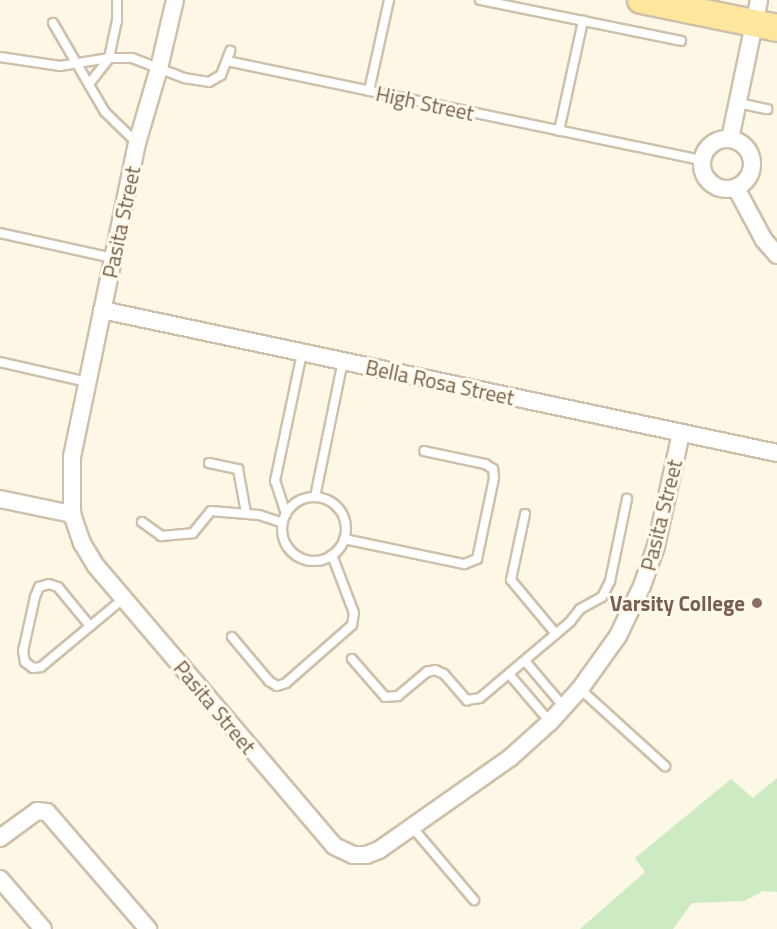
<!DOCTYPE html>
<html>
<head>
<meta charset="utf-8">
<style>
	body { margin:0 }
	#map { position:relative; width:777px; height:929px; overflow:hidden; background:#fdf7e5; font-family:"Titillium Web",sans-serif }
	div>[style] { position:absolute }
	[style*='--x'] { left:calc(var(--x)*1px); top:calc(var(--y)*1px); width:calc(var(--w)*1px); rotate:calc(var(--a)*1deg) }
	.green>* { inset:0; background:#cdebc3 }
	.roads { filter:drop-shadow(2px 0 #cfc0ab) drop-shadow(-2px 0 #cfc0ab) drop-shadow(0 2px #cfc0ab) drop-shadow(0 -2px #cfc0ab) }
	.service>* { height:8px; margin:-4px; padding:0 4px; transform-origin:4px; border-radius:4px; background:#fff }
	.service>.ring { margin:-4px; padding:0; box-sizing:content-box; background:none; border:8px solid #fff; border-radius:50% }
	.minor>* { height:16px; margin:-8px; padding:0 8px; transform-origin:8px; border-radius:8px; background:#fff }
	.minor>.ring { margin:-8px; padding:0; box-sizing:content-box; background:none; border:16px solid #fff; border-radius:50% }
	.primary>* { height:26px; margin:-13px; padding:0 13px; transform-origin:13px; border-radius:13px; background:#fde79c }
	.dots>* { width:16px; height:16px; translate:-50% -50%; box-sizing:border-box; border:3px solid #fffaec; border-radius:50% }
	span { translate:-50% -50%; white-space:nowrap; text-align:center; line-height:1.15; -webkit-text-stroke:6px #fffaec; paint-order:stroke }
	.street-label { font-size:21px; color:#766049 }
	.education-label { font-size:21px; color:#785e54; font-weight:700 }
	.right { translate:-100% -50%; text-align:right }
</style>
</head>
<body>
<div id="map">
	<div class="green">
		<div style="clip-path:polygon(777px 778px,777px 892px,763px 891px,744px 901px,692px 903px,673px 929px,580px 929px,645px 872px,635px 858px,731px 779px,753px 798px)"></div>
	</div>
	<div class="roads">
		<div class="service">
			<div style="--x:480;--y:0;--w:205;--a:11.5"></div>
			<div style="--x:53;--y:23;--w:103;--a:59.7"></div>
			<div style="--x:105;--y:112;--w:45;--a:44.1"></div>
			<div style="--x:0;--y:57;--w:61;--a:8.5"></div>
			<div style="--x:60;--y:66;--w:50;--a:-9.3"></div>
			<div style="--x:109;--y:58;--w:23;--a:0"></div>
			<div style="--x:132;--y:58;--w:56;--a:21"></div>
			<div style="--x:184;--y:78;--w:25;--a:9"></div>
			<div style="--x:209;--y:82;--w:14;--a:-30"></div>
			<div style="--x:221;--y:75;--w:26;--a:-69"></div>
			<div style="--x:227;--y:61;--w:478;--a:11.8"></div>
			<div style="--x:695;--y:159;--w:8;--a:-7"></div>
			<div style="--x:89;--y:84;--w:33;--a:-52"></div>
			<div style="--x:109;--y:58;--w:38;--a:-78"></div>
			<div style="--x:117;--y:21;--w:21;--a:-90"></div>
			<div style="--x:369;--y:91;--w:93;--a:-77.6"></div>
			<div style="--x:738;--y:103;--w:30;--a:12"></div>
			<div style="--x:559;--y:131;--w:113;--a:-77.7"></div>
			<div style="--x:0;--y:233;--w:116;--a:12.5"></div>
			<div style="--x:0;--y:362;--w:89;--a:12.9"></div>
			<div style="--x:209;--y:463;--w:30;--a:12"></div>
			<div style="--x:238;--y:469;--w:45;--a:79.7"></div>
			<div style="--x:315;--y:497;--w:139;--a:-78.4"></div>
			<div class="ring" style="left:282px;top:497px;width:56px;height:56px"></div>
			<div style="--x:286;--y:514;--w:35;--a:-108"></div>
			<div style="--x:275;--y:481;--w:131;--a:-78.1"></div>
			<div style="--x:525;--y:514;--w:67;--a:102"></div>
			<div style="--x:511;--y:580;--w:70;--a:50.2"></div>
			<div style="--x:142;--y:522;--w:24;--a:36"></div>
			<div style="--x:161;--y:536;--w:32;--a:-5"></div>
			<div style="--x:193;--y:533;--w:28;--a:-51"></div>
			<div style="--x:211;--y:511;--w:48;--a:4.8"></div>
			<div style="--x:259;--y:515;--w:25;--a:18"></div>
			<div style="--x:344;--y:539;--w:123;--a:11.8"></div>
			<div style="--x:464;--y:564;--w:14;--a:-21"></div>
			<div style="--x:477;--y:559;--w:83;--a:-78.1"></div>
			<div style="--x:494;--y:478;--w:9;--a:-96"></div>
			<div style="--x:493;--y:469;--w:9;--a:-148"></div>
			<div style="--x:485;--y:464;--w:62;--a:-168"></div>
			<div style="--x:90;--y:626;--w:50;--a:-129.4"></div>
			<div style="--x:58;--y:587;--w:9;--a:-162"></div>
			<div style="--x:49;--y:584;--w:10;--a:163"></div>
			<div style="--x:39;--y:587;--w:11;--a:112"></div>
			<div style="--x:35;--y:597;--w:55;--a:102.5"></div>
			<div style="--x:23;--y:651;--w:11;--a:80"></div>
			<div style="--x:25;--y:662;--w:10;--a:37"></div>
			<div style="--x:33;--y:668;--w:8;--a:-7"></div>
			<div style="--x:41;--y:667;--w:108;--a:-39.7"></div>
			<div style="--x:232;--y:637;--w:57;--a:49.9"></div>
			<div style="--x:269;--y:681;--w:9;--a:32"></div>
			<div style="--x:277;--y:686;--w:9;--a:-18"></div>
			<div style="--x:286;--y:683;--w:88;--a:-41.3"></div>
			<div style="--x:352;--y:625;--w:12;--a:-81"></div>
			<div style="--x:354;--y:613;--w:62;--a:-110.8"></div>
			<div style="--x:352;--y:659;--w:50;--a:49"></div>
			<div style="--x:385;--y:697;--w:13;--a:-4"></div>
			<div style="--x:398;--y:696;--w:38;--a:-40"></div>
			<div style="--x:427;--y:672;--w:8;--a:-14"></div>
			<div style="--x:435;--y:670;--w:10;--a:24"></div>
			<div style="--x:444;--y:674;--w:35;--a:49"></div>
			<div style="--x:467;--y:700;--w:13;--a:-9"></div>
			<div style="--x:480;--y:698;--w:118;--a:-40.2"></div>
			<div style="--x:570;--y:622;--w:16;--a:-52"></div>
			<div style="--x:580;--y:609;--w:25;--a:-29"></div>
			<div style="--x:602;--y:597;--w:18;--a:-63"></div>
			<div style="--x:610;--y:581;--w:84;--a:-78.3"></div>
			<div style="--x:525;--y:661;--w:60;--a:49.7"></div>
			<div style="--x:509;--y:674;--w:63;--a:49.5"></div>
			<div style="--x:580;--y:689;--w:115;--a:42.2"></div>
			<div style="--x:412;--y:827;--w:96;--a:49.7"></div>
		</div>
		<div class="minor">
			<div style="--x:175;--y:0;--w:70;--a:103.2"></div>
			<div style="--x:159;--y:68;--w:78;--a:106.3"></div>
			<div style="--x:137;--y:143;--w:320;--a:101.7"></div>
			<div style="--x:72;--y:456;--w:58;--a:90"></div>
			<div style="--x:72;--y:514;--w:31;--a:71"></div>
			<div style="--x:82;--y:543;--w:27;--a:59"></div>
			<div style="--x:96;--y:566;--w:367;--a:49.6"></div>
			<div style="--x:334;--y:846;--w:21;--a:25"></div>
			<div style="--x:353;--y:855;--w:13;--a:0"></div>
			<div style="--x:366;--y:855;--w:14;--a:-21"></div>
			<div style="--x:379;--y:850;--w:160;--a:-35.1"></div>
			<div style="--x:510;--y:758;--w:54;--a:-42"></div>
			<div style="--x:550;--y:722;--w:45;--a:-47.7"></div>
			<div style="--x:580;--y:689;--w:65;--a:-54.4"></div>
			<div style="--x:618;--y:636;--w:55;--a:-64.4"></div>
			<div style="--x:642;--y:586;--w:42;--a:-70.7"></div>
			<div style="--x:656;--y:546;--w:116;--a:-77.5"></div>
			<div style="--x:730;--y:139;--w:142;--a:-78.2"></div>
			<div class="ring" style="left:702px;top:139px;width:34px;height:34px"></div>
			<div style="--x:736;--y:188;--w:59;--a:61.7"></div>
			<div style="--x:764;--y:240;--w:20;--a:49"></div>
			<div style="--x:102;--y:310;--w:690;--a:11.96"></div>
			<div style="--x:0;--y:499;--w:74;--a:11.8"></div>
			<div style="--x:0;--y:838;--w:46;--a:-36.1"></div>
			<div style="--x:37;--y:811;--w:10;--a:6"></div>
			<div style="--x:47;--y:812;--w:155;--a:49.2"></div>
			<div style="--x:0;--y:879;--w:66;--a:49.3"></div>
		</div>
		<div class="primary">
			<div style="--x:641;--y:0;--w:139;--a:11.6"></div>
		</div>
	</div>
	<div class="dots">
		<div style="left:757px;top:603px;background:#8d6e63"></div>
	</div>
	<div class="street-label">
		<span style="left:425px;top:103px;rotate:12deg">High Street</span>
		<span style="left:121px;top:222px;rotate:-78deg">Pasita Street</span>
		<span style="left:440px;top:382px;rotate:12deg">Bella Rosa Street</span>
		<span style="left:661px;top:515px;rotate:-76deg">Pasita Street</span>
		<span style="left:215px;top:707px;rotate:50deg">Pasita Street</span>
	</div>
	<div class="education-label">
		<span class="right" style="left:745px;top:603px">Varsity College</span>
	</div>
</div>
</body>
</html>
